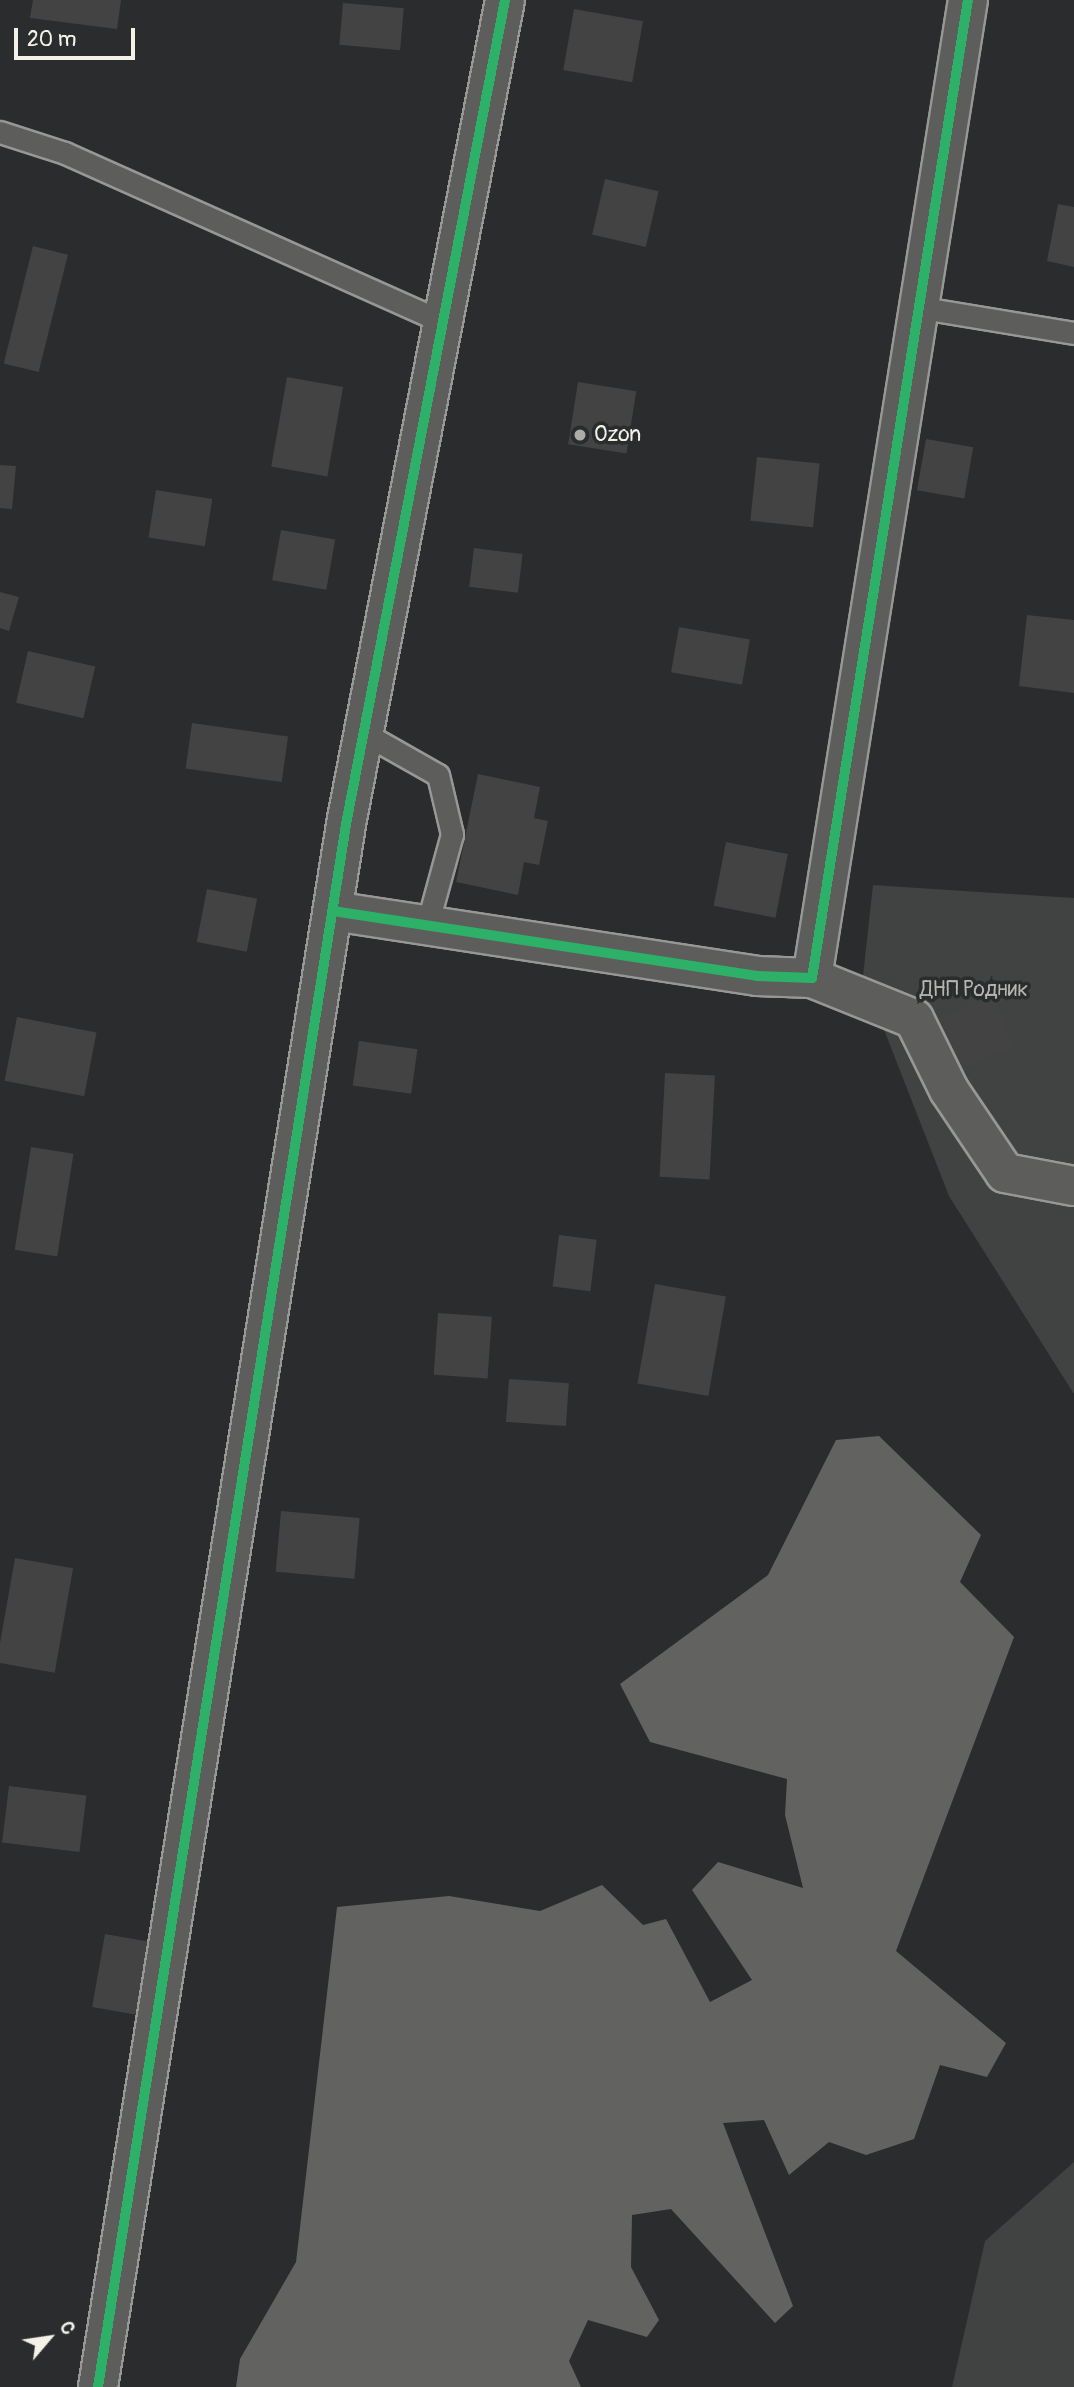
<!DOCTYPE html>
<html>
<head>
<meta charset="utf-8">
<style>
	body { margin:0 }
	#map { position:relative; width:1074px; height:2387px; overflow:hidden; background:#2b2c2d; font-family:Pangolin,sans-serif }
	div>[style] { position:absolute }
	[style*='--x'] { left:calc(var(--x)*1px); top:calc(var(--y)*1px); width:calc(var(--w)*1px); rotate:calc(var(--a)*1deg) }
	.green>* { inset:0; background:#414242 }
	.water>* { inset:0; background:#626361 }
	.building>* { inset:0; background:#434344; transform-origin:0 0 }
	.roads { filter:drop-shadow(2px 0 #979796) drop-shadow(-2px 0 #979796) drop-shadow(0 2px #979796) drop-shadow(0 -2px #979796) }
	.service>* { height:21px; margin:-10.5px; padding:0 10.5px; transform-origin:10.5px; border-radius:10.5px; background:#5d5d5c }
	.minor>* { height:38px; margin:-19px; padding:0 19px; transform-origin:19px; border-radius:19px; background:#5d5d5c }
	.cycleway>* { height:10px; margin:-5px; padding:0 5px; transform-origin:5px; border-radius:5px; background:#2db169 }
	.dots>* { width:19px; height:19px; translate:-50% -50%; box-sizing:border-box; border:4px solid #2a2d2e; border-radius:50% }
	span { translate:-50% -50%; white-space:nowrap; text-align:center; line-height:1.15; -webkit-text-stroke:7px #2a2d2e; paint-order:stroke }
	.poi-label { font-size:21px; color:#f4f1e8 }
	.left { translate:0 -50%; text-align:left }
	.park-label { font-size:21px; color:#b6b5af }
	.north { position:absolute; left:14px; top:2303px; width:70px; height:70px; -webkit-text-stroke:5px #2a2d2e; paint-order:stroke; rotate:61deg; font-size:19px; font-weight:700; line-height:28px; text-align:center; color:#f4f1e8 }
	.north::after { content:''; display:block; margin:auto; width:24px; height:32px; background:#f4f1e8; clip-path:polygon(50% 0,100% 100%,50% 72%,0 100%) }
	.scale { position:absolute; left:14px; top:28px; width:121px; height:32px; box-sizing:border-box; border:4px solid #f4f1e8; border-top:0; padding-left:9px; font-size:21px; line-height:24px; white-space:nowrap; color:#f4f1e8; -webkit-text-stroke:5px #2a2d2e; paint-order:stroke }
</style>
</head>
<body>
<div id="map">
	<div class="green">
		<div style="clip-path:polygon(873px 885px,1074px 898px,1074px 1394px,949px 1196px,863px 976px)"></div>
		<div style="clip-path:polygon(1074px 2162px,1074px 2387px,952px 2387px,985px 2241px)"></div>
	</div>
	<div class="water">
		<div style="clip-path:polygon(879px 1436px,981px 1535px,960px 1582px,1014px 1637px,896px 1951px,1006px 2043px,987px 2077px,940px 2065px,914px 2139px,866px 2155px,829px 2142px,789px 2175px,764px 2120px,723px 2123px,793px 2306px,775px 2323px,671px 2209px,632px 2215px,631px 2267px,659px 2320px,647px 2337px,588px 2320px,569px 2361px,581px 2387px,236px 2387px,240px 2359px,296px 2262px,337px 1907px,449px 1896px,540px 1911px,602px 1885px,643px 1925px,666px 1919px,710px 2002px,752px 1980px,692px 1890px,718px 1862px,803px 1888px,785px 1815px,787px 1779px,650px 1742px,620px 1684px,768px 1575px,836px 1440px)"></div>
	</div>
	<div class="building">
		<div style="clip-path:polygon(33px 0,121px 0,117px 29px,30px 18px)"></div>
		<div style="left:343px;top:3px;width:61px;height:42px;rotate:5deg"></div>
		<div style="left:574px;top:9px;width:70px;height:62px;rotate:10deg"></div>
		<div style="left:605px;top:179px;width:55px;height:57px;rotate:13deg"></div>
		<div style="clip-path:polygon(1058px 204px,1074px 207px,1074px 267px,1047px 261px)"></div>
		<div style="left:33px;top:246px;width:36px;height:121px;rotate:14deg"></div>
		<div style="left:287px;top:377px;width:57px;height:91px;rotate:10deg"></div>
		<div style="left:578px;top:382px;width:59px;height:63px;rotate:9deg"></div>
		<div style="left:926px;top:439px;width:48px;height:52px;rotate:10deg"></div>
		<div style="left:757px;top:457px;width:63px;height:64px;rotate:6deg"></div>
		<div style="clip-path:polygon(0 465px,16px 466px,12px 509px,0 508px)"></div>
		<div style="left:156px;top:490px;width:57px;height:48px;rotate:9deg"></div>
		<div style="left:281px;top:530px;width:55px;height:51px;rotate:10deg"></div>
		<div style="left:474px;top:548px;width:49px;height:39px;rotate:7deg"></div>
		<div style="clip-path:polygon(0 592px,19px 597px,9px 631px,0 628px)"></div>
		<div style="clip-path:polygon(1027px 615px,1074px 620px,1074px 693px,1019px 686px)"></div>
		<div style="left:679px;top:627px;width:72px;height:46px;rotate:10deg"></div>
		<div style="left:28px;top:651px;width:69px;height:53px;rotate:13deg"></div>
		<div style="left:192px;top:723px;width:97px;height:46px;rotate:8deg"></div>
		<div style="clip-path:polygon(478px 774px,540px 787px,534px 818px,548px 821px,539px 865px,524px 862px,518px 895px,456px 882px)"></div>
		<div style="left:726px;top:842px;width:63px;height:65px;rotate:11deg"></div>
		<div style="left:207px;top:889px;width:51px;height:54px;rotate:11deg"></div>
		<div style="left:994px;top:997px;width:54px;height:57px;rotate:68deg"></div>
		<div style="left:17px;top:1017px;width:81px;height:65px;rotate:11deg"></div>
		<div style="left:359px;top:1041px;width:59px;height:45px;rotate:8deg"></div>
		<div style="left:665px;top:1073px;width:50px;height:104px;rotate:3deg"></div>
		<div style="left:31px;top:1147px;width:43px;height:104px;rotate:9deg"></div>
		<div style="left:559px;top:1235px;width:38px;height:52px;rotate:7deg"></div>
		<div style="left:655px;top:1284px;width:72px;height:101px;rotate:10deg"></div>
		<div style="left:438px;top:1313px;width:54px;height:62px;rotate:4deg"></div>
		<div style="left:509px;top:1379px;width:60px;height:43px;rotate:4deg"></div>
		<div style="left:281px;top:1511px;width:79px;height:61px;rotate:5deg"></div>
		<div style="left:15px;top:1558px;width:59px;height:106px;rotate:10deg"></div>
		<div style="left:9px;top:1786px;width:78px;height:57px;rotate:7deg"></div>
		<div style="left:105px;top:1934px;width:45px;height:74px;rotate:10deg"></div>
	</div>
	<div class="roads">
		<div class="service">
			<div style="--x:0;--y:132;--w:68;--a:17.9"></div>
			<div style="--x:65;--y:153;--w:413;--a:24.1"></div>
			<div style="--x:917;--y:307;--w:159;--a:9.4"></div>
			<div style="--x:362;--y:732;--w:87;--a:29.5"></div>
			<div style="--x:438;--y:775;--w:61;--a:76.7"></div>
			<div style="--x:452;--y:834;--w:91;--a:105.3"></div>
		</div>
		<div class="minor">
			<div style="--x:333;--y:911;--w:429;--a:8.7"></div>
			<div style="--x:757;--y:976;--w:55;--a:2.1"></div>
			<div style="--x:812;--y:978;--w:990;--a:-80.94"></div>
			<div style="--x:812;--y:978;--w:110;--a:21.9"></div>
			<div style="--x:914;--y:1019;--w:79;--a:63.8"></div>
			<div style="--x:949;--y:1090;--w:100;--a:56"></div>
			<div style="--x:1005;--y:1173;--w:70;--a:10.7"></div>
			<div style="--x:98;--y:2387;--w:1588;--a:-80.98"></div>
			<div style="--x:347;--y:819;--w:834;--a:-79.08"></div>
		</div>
	</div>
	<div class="cycleway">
		<div style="--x:333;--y:911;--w:429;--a:8.7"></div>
		<div style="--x:757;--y:976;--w:55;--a:2.1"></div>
		<div style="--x:812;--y:978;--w:990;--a:-80.94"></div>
		<div style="--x:98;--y:2387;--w:1588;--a:-80.98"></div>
		<div style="--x:347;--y:819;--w:834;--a:-79.08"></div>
	</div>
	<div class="dots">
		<div style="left:580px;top:435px;background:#aeaca7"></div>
	</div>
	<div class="poi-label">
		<span class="left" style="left:594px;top:435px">Ozon</span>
	</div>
	<div class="park-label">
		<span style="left:974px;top:990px">ДНП Родник</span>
	</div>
	<div class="north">С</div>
	<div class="scale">20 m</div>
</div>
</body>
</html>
